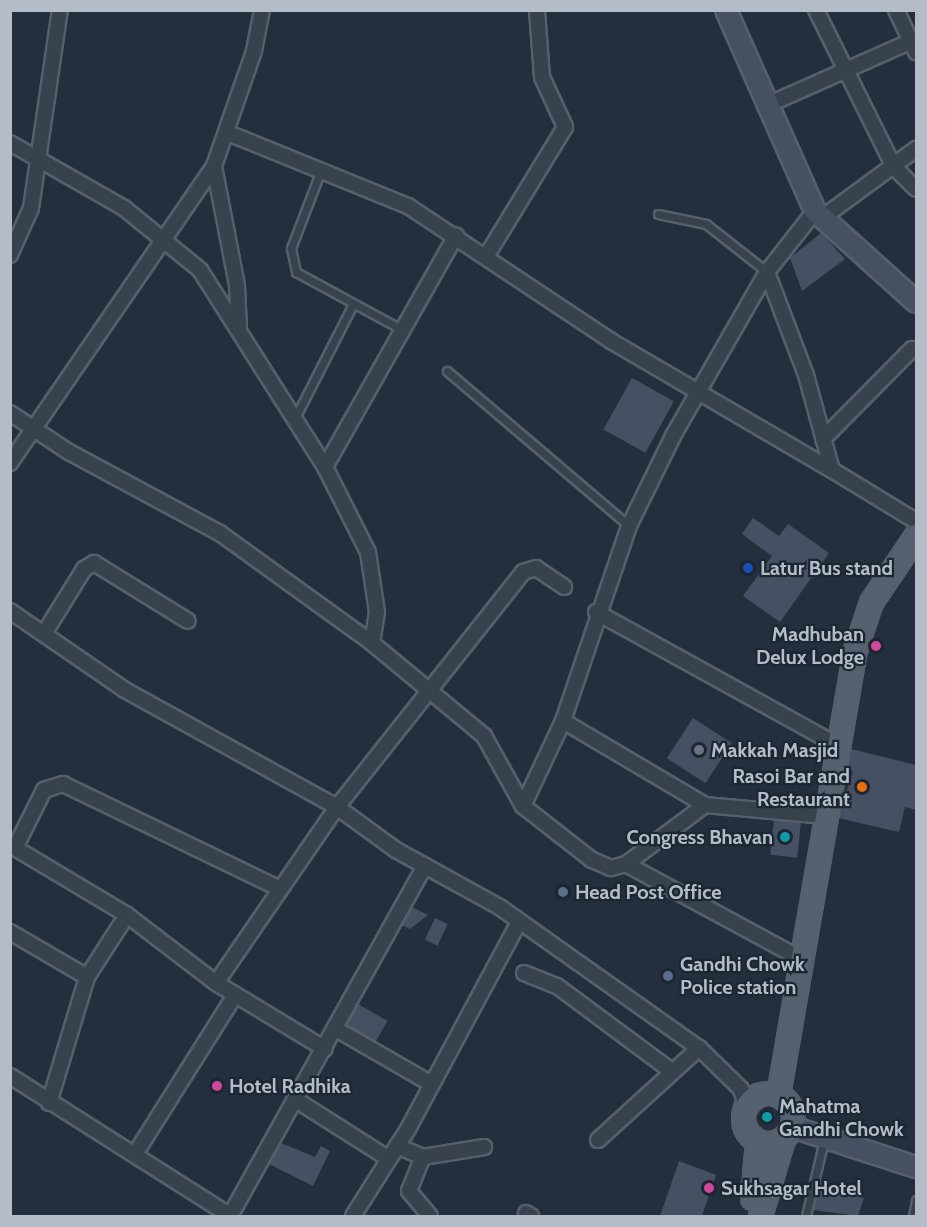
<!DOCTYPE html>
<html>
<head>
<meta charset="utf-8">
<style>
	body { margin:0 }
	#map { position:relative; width:927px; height:1227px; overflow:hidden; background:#242f3e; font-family:Cabin,sans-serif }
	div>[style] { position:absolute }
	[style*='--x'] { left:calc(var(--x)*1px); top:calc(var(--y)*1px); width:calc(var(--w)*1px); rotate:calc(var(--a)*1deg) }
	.building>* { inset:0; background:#455162; transform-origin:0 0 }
	.roads { filter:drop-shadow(2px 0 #565f6c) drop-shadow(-2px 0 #565f6c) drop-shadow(0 2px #565f6c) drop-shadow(0 -2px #565f6c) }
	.lane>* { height:7px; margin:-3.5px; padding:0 3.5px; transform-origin:3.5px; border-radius:3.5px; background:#38414e }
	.street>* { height:14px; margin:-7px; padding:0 7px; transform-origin:7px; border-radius:7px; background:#38414e }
	.secondary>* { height:20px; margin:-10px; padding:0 10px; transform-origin:10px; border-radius:10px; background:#465061 }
	.primary>* { height:21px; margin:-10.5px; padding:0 10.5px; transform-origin:10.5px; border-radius:10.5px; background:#56606e }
	.primary>.ring { margin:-10.5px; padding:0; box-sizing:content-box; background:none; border:21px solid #56606e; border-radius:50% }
	.dots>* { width:16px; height:16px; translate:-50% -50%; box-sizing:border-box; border:3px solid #1d2633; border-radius:50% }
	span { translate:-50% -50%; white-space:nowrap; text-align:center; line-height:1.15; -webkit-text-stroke:4.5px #1d2633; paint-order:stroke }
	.poi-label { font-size:20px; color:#b4bcc9; font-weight:700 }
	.left { translate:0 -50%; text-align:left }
	.right { translate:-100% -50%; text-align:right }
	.frame { position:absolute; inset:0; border:12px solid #b4bcc9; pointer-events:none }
</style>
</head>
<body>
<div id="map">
	<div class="building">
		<div style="clip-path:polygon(821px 233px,845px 259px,802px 291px,790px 258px)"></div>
		<div style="left:632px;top:378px;width:48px;height:59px;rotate:29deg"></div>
		<div style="clip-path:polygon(753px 518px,779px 536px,788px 524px,829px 553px,780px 622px,743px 596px,772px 556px,742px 534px)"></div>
		<div style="left:693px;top:718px;width:46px;height:48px;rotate:33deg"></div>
		<div style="clip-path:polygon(851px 749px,916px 765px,916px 810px,905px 807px,899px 832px,838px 818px,853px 771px,847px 770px)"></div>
		<div style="left:774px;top:820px;width:27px;height:35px;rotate:6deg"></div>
		<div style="clip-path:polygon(412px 907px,428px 915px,410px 929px,402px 925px)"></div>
		<div style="left:435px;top:918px;width:14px;height:24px;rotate:25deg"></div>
		<div style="left:358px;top:1004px;width:34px;height:24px;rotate:30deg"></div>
		<div style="clip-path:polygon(281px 1143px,315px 1157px,321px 1146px,330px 1151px,313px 1186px,269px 1164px)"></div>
		<div style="clip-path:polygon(679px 1161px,716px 1175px,702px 1216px,660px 1216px)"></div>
		<div style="clip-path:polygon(820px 1183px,864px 1198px,858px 1216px,813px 1210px)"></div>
	</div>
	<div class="roads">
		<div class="lane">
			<div style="--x:321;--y:170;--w:84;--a:111"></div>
			<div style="--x:291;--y:248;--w:25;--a:78"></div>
			<div style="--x:296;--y:272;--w:122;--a:28.5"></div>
			<div style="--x:658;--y:214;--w:49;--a:11.8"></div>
			<div style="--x:706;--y:224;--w:78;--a:38.2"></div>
			<div style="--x:447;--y:371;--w:239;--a:40.4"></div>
			<div style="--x:295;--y:418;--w:128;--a:-63"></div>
			<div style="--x:806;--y:1216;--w:78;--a:-76.7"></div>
			<div style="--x:913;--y:1216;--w:16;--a:-79"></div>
		</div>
		<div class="street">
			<div style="--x:816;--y:10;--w:175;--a:63.6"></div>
			<div style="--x:894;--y:167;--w:31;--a:45"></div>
			<div style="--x:896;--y:10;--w:47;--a:64.5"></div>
			<div style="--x:765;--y:106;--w:165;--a:-23.9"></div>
			<div style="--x:228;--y:133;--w:194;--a:22.1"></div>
			<div style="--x:408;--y:206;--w:244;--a:33.6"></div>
			<div style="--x:611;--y:341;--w:256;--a:30.3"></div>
			<div style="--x:10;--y:143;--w:131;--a:29.7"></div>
			<div style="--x:124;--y:208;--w:98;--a:39.2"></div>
			<div style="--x:200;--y:270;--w:233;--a:57.6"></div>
			<div style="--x:325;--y:467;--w:95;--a:63.2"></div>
			<div style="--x:368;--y:552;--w:61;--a:81.5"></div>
			<div style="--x:377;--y:612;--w:31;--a:99"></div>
			<div style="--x:372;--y:643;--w:146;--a:39.7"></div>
			<div style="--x:484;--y:736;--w:80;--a:60.9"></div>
			<div style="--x:214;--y:166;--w:122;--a:79.1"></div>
			<div style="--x:237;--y:286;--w:42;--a:87.3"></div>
			<div style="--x:822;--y:218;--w:117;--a:-36.3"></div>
			<div style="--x:10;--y:255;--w:51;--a:-65.9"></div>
			<div style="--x:31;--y:208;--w:200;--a:-81.7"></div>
			<div style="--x:487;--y:255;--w:150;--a:-58.6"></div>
			<div style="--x:565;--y:127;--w:55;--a:-114.7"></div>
			<div style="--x:542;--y:77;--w:67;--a:-94.3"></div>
			<div style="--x:767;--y:272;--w:110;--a:69.3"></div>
			<div style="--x:806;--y:375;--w:98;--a:74.7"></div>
			<div style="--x:832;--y:470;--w:98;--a:31.3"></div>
			<div style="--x:10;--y:413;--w:71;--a:33.5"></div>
			<div style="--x:69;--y:452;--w:173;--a:28.3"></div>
			<div style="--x:221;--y:534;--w:186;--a:35.8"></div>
			<div style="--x:823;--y:439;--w:127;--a:-45.3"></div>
			<div style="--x:10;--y:463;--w:360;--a:-55.5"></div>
			<div style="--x:214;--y:166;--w:122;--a:-70.8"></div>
			<div style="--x:254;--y:51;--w:42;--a:-79"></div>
			<div style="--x:325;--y:467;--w:266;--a:-60.5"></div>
			<div style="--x:10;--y:611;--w:140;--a:34.5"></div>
			<div style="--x:125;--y:690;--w:242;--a:28.9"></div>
			<div style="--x:337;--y:807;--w:73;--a:36.1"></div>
			<div style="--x:396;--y:850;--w:120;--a:28.9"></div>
			<div style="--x:501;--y:908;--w:242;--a:35.3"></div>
			<div style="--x:699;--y:1048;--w:59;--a:44.3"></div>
			<div style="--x:741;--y:1089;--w:18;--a:74"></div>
			<div style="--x:596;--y:612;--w:275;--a:28.9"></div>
			<div style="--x:45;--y:632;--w:74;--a:-58.2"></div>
			<div style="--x:84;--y:569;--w:12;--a:-31"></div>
			<div style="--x:94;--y:563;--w:110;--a:31.7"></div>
			<div style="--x:563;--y:721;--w:165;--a:30.6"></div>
			<div style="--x:705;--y:805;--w:99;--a:143.2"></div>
			<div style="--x:626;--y:864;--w:16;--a:165"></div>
			<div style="--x:611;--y:868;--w:21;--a:-157"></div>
			<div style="--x:592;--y:860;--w:88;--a:-142"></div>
			<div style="--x:523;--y:806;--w:94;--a:-64.8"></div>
			<div style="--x:563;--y:721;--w:206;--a:-71.3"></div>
			<div style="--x:629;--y:526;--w:100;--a:-63.9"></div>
			<div style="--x:673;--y:436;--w:189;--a:-60.2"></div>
			<div style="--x:767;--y:272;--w:78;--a:-51.8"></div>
			<div style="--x:705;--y:805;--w:121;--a:5.2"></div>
			<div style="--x:10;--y:845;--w:136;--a:30.9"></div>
			<div style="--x:127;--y:915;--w:112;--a:37.4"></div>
			<div style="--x:216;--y:983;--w:127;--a:31.2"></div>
			<div style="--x:15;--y:848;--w:65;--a:-63.4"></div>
			<div style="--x:44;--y:790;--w:20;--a:-18"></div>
			<div style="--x:63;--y:784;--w:239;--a:25.8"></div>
			<div style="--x:626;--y:864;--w:199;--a:28.5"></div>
			<div style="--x:10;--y:932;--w:89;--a:30.3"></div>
			<div style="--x:524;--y:973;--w:35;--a:22"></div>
			<div style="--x:557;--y:986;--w:144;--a:36.6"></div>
			<div style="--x:216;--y:983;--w:214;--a:-55.5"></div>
			<div style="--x:337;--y:807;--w:300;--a:-51.6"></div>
			<div style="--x:523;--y:572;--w:14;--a:-17"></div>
			<div style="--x:536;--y:568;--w:34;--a:34"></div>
			<div style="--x:336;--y:1029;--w:108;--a:29.9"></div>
			<div style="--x:10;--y:1076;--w:262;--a:32.4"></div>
			<div style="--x:296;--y:1100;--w:110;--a:32.4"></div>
			<div style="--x:49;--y:1103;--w:132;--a:-73.2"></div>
			<div style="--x:87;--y:977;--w:74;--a:-57.2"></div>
			<div style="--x:598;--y:1140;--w:137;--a:-42.3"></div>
			<div style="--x:397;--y:1146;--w:28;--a:23"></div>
			<div style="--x:135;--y:1154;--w:188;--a:-57.8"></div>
			<div style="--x:526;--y:1213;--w:6;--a:31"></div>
			<div style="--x:230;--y:1216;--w:401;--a:-60.9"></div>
			<div style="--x:353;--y:1216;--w:103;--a:-57.7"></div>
			<div style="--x:408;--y:1129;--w:235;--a:-61.8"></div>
			<div style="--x:430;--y:1216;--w:33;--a:-130"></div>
			<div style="--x:409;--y:1191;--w:37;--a:-68"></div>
			<div style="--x:423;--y:1157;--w:62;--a:-9.3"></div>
		</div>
		<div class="secondary">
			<div style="--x:726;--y:10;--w:220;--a:66.1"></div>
			<div style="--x:815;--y:211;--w:136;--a:42"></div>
			<div style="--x:792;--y:1127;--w:130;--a:17.9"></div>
		</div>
		<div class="primary">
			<div class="ring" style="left:743px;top:1093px;width:29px;height:29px"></div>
			<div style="--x:778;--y:1095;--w:448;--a:-80.2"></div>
			<div style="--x:854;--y:653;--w:54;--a:-71.6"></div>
			<div style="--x:871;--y:602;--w:81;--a:-56.1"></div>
			<div style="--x:752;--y:1198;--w:57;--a:-85"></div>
			<div style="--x:760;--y:1216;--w:80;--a:-73.4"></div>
		</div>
	</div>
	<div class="dots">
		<div style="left:748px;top:568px;background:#1a4fb4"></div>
		<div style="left:876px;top:646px;background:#d1479c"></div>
		<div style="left:699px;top:750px;background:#6b7280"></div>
		<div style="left:862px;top:787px;background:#e8710a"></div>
		<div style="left:785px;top:837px;background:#0f9aa8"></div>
		<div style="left:563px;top:892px;background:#5c6f8a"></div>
		<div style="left:668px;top:976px;background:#5c6f8a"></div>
		<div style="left:217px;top:1086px;background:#d1479c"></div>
		<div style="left:767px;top:1117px;background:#0f9aa8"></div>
		<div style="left:709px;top:1188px;background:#d1479c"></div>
	</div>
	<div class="poi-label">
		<span class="left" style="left:760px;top:568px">Latur Bus stand</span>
		<span class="right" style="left:864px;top:646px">Madhuban<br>Delux Lodge</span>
		<span class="left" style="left:711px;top:750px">Makkah Masjid</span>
		<span class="right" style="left:850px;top:788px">Rasoi Bar and<br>Restaurant</span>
		<span class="right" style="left:773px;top:837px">Congress Bhavan</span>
		<span class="left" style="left:575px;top:892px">Head Post Office</span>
		<span class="left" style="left:680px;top:976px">Gandhi Chowk<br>Police station</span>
		<span class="left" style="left:229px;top:1086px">Hotel Radhika</span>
		<span class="left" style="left:779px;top:1118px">Mahatma<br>Gandhi Chowk</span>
		<span class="left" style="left:721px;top:1188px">Sukhsagar Hotel</span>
	</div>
	<div class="frame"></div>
</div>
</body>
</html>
